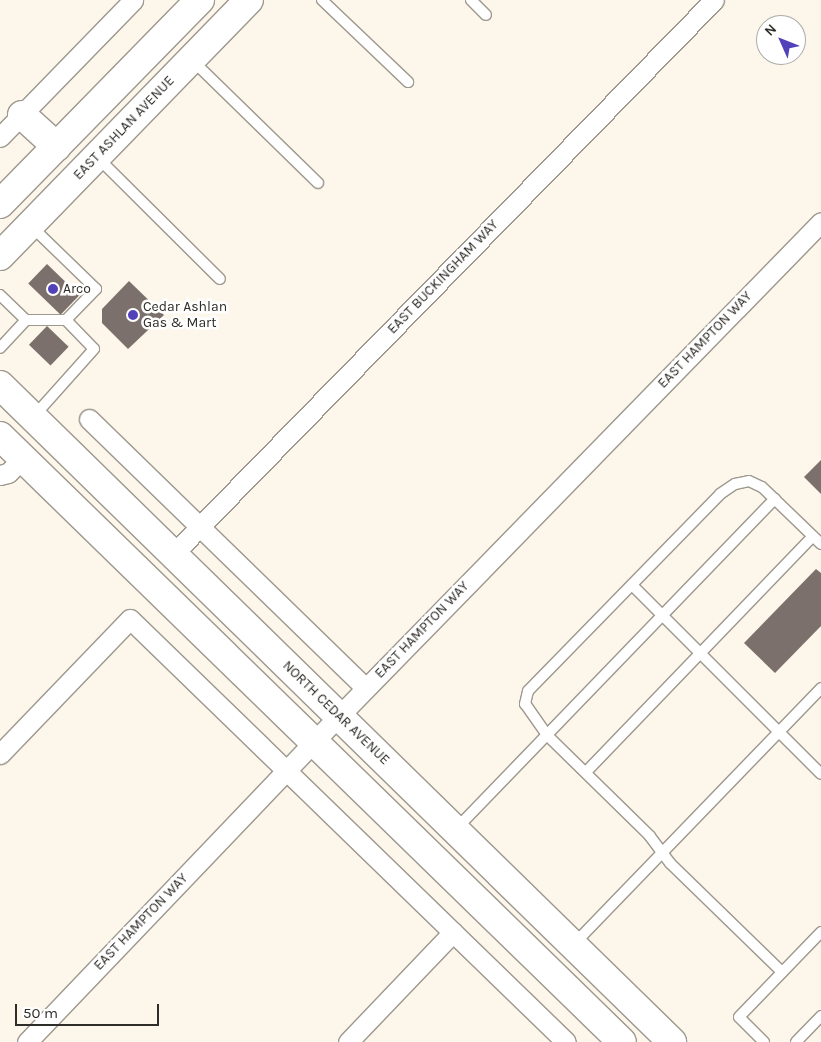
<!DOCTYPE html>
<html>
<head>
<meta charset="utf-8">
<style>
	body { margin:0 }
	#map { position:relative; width:821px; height:1042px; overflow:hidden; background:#fcf6eb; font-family:Karla,sans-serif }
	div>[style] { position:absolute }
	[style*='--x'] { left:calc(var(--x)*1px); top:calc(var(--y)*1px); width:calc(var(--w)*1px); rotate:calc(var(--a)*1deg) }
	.building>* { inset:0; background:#7b706b; transform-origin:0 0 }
	.roads { filter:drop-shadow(1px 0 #9e988e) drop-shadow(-1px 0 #9e988e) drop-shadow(0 1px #9e988e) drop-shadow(0 -1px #9e988e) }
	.lane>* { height:10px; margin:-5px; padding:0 5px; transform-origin:5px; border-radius:5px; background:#fff }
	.street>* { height:19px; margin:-9.5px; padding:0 9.5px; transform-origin:9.5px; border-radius:9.5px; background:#fff }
	.secondary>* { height:28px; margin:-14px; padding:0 14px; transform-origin:14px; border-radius:14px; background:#fff }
	.primary>* { height:28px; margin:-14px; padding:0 14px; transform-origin:14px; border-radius:14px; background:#fff }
	.dots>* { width:14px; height:14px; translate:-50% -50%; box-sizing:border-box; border:2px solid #fff; border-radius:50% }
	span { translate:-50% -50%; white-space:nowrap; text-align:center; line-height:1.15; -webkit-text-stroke:5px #fff; paint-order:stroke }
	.street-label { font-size:14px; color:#2f2d29 }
	.poi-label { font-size:14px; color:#2f2d29 }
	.left { translate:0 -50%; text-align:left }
	.north { position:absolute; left:756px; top:15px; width:50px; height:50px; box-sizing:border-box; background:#fff; border:1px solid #acaba9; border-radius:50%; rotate:314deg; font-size:14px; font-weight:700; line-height:20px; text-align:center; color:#2f2d29 }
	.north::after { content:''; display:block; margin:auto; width:18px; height:22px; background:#5242ba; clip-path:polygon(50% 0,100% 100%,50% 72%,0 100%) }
	.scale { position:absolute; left:15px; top:1004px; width:144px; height:22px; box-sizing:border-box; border:2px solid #2f2d29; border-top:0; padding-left:6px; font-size:15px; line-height:18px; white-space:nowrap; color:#2f2d29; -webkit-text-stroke:4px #fff; paint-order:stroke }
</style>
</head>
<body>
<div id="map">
	<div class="building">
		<div style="left:47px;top:264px;width:45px;height:27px;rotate:44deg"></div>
		<div style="clip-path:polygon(129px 281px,164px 315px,128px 349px,102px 323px,102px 309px)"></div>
		<div style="left:47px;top:326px;width:30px;height:26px;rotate:44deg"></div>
		<div style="clip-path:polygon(821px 460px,821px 494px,804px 477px)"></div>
		<div style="clip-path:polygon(816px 569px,821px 573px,821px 626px,775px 673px,744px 643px)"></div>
	</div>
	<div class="roads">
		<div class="lane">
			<div style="--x:322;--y:0;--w:119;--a:43.6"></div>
			<div style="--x:471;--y:0;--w:21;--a:45"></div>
			<div style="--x:192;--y:60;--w:176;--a:44.3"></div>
			<div style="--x:97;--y:157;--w:173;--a:44.8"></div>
			<div style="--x:30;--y:225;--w:92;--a:44.1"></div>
			<div style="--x:96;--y:289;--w:43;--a:134.1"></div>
			<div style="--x:66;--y:320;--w:40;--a:46"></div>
			<div style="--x:94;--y:349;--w:90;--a:131.8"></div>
			<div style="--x:0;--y:295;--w:36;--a:44"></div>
			<div style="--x:26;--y:320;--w:38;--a:133"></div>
			<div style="--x:26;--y:320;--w:40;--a:0"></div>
			<div style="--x:632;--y:585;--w:267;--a:45"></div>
			<div style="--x:586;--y:772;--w:327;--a:-46.1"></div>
			<div style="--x:456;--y:829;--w:459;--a:-46"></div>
			<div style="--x:574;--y:944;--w:356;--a:-46"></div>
			<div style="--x:782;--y:972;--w:156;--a:-135.8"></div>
			<div style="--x:670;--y:863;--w:34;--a:-127"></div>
			<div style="--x:650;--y:836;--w:144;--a:-135.6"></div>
			<div style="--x:547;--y:735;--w:38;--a:-125"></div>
			<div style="--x:525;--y:704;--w:13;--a:-77"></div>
			<div style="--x:528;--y:691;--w:275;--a:-45.7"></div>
			<div style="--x:720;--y:494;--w:18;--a:-34"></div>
			<div style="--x:735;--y:484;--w:14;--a:-12"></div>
			<div style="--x:749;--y:481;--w:14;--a:25"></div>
			<div style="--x:762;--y:487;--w:82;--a:44"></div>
			<div style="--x:764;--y:1042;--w:35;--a:-135"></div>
			<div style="--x:739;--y:1017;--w:118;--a:-46"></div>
			<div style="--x:796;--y:1042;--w:36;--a:-46"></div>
		</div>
		<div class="street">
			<div style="--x:0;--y:137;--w:191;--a:-45.8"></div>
			<div style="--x:89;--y:419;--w:386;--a:44.2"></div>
			<div style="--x:0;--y:475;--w:8;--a:-14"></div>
			<div style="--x:8;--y:473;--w:21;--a:-45"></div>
			<div style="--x:173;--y:554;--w:774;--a:-45.68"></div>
			<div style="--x:0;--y:754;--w:187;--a:-46.1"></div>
			<div style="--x:130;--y:619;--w:607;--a:44.13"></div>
			<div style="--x:27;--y:1042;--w:451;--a:-46.3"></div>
			<div style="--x:339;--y:716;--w:690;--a:-45.7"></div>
			<div style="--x:348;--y:1042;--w:152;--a:-46.3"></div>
		</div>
		<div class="secondary">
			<div style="--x:0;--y:385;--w:940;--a:44.35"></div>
			<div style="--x:0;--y:436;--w:868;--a:44.25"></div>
		</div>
		<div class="primary">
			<div style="--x:22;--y:115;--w:47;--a:42.4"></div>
			<div style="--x:0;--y:204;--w:286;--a:-45.6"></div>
			<div style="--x:0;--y:256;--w:357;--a:-45.8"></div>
		</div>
	</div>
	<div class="dots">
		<div style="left:53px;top:289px;background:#5242ba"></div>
		<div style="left:133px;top:315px;background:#5242ba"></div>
	</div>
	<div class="street-label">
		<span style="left:124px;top:128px;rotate:-46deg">EAST ASHLAN AVENUE</span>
		<span style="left:443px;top:277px;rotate:-46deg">EAST BUCKINGHAM WAY</span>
		<span style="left:705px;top:340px;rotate:-46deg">EAST HAMPTON WAY</span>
		<span style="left:422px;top:630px;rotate:-46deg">EAST HAMPTON WAY</span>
		<span style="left:336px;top:713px;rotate:44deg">NORTH CEDAR AVENUE</span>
		<span style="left:141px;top:922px;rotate:-46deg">EAST HAMPTON WAY</span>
	</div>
	<div class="poi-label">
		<span class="left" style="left:63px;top:289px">Arco</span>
		<span class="left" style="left:143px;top:315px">Cedar Ashlan<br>Gas &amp; Mart</span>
	</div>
	<div class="north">N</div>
	<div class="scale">50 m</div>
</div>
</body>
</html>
